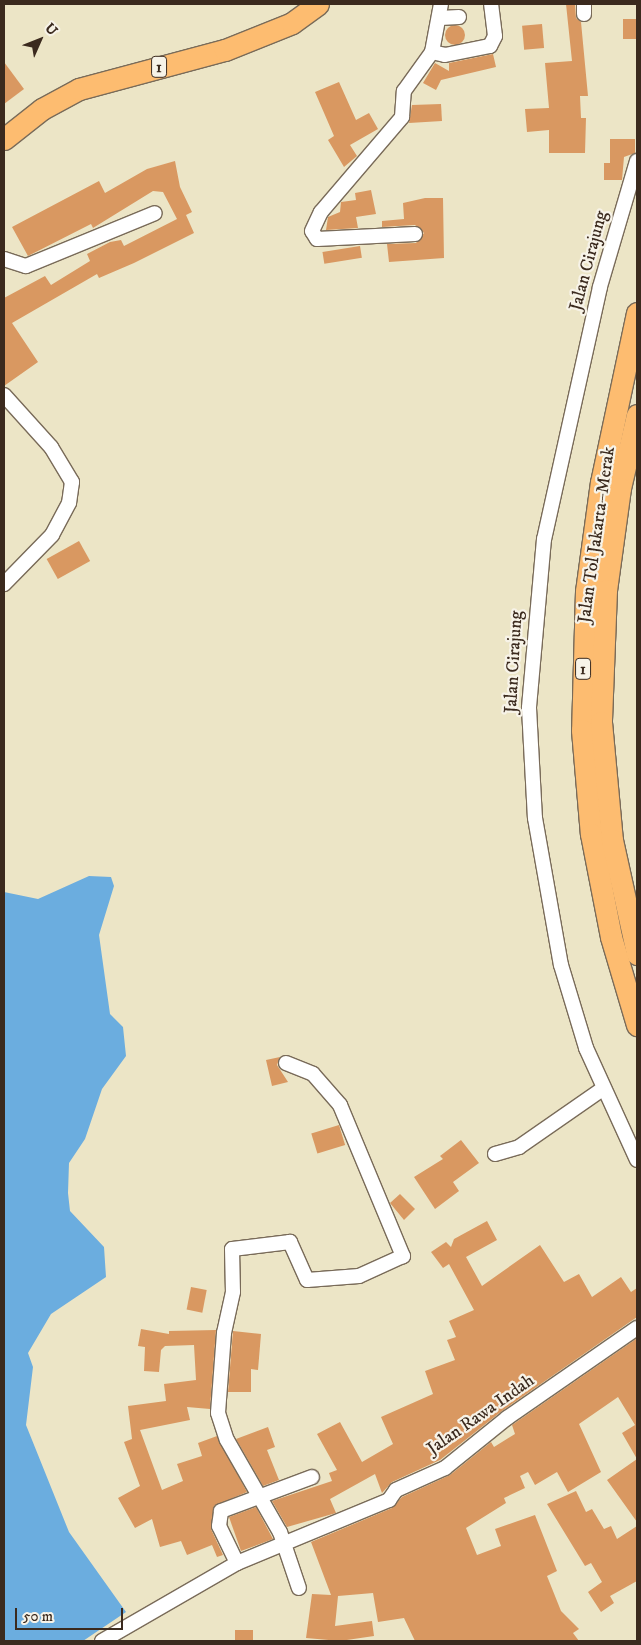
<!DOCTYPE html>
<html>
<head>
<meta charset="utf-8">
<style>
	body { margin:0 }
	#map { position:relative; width:641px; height:1645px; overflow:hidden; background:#ece5c6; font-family:"IM FELL DW Pica",serif }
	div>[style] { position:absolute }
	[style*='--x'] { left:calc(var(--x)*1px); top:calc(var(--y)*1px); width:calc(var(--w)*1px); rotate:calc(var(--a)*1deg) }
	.water>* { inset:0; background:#6baddf }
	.building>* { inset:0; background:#d99861; transform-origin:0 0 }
	.round { border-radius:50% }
	.roads { filter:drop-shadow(1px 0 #796b59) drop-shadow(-1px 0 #796b59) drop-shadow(0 1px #796b59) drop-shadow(0 -1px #796b59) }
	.minor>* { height:14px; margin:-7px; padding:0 7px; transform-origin:7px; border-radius:7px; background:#fff }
	.highway>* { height:21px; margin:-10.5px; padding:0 10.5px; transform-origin:10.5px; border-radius:10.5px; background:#fdbc70 }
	span { translate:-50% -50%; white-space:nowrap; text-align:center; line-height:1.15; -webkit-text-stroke:4.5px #f7f3e8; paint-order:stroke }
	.shield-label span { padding:1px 4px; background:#f7f3e8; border:1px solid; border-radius:4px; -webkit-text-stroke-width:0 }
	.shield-label { font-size:16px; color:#3b2a1e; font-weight:700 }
	.street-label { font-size:18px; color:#3b2a1e }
	.frame { position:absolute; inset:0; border:5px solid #3b2a1e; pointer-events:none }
	.north { position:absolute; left:15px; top:15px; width:50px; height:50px; -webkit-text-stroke:4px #f7f3e8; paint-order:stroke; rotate:46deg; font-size:14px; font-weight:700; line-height:20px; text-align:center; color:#3b2a1e }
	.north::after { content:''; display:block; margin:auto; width:18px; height:22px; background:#3b2a1e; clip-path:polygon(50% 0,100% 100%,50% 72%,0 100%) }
	.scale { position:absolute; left:15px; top:1608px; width:108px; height:22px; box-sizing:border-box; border:2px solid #3b2a1e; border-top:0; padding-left:6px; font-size:15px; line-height:18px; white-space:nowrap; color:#3b2a1e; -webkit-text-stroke:4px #f7f3e8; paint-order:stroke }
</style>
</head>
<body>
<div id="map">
	<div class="water">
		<div style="clip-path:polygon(89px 876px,111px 877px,114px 886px,99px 935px,110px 1014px,123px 1027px,126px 1056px,102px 1089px,85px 1139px,69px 1163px,68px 1193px,70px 1211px,104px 1247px,106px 1277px,51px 1314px,28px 1353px,33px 1367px,26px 1425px,69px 1532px,126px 1612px,83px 1641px,4px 1641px,4px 892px,38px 899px)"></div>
	</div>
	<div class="building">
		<div style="clip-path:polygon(566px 4px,575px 4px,576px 18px,581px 22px,588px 96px,580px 96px,581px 118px,586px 118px,585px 153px,549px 153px,549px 130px,527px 132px,525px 109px,549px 108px,545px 63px,572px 61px)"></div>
		<div style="left:623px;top:19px;width:14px;height:20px"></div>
		<div style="left:542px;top:24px;width:24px;height:20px;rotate:85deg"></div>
		<div class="round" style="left:445px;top:25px;width:20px;height:20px"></div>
		<div style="clip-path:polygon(493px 54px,496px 67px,441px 80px,436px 90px,423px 83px,435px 63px,449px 71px,449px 63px)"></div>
		<div style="clip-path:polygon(4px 62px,24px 89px,4px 104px)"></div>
		<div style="clip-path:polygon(339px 82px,356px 120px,369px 113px,378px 129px,350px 145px,357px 156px,344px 167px,328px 140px,334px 136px,315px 92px)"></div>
		<div style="clip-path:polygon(441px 104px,442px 121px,409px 123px,412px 105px)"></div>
		<div style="clip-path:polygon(610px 139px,635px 139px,635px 153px,624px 157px,622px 180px,604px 180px,604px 163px,610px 163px)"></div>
		<div style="clip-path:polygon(175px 161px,180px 187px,192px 212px,186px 215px,194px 233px,134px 263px,99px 278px,97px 274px,12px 323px,38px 362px,4px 386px,4px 298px,45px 276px,51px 285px,90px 261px,87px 254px,110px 242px,121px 240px,124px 246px,177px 219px,163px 192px,153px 191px,93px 228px,91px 224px,28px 256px,12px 227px,99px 181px,105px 193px,147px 169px)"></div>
		<div style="clip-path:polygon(371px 190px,376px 214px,356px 217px,358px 228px,326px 230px,328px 217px,340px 212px,341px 202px,356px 200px,355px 193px)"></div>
		<div style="clip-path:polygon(425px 198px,443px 198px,444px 258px,389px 262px,387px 244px,416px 243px,424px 233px,415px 225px,382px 227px,382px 221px,404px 219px,403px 203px)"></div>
		<div style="left:360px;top:246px;width:12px;height:38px;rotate:81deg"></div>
		<div style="left:79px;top:541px;width:23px;height:37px;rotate:61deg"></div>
		<div style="clip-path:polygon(280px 1057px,277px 1065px,288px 1082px,272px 1086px,266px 1060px)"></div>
		<div style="left:339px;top:1125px;width:21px;height:29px;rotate:73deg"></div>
		<div style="clip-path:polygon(461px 1140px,479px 1163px,453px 1182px,459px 1191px,435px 1209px,414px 1177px,443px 1159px,440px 1156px)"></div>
		<div style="clip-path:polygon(400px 1194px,415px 1209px,404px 1220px,390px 1203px)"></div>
		<div style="clip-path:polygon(487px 1221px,497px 1240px,466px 1257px,482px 1286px,540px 1245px,564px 1282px,579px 1274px,592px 1297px,621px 1277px,631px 1292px,637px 1288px,637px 1317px,502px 1411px,440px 1460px,392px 1482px,382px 1493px,375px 1474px,330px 1499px,336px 1513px,287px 1527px,272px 1501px,332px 1481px,329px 1473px,337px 1470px,317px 1434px,340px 1422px,362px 1462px,393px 1444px,381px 1417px,433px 1394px,425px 1371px,455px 1360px,447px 1340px,456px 1337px,449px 1321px,474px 1310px,449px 1264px,443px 1268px,431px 1252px,446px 1242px,451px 1247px,454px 1239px)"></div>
		<div style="left:191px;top:1287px;width:16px;height:23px;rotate:11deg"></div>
		<div style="clip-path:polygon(141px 1329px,169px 1334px,169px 1331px,216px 1330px,210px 1409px,187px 1407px,190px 1420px,140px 1430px,162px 1490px,183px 1481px,177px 1464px,202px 1456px,198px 1443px,217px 1436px,247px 1492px,214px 1506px,211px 1529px,223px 1555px,217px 1557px,212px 1545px,187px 1555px,181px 1541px,160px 1547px,152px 1519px,135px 1528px,118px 1498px,140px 1486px,124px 1442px,132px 1439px,128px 1406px,166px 1401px,164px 1384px,196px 1380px,194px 1345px,165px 1346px,161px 1350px,159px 1372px,144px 1371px,145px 1347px,138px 1346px)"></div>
		<div style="clip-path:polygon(233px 1331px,261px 1334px,258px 1370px,251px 1369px,251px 1392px,228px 1392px)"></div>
		<div style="clip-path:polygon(636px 1339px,637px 1341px,637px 1522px,607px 1480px,637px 1459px,622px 1433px,635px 1425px,618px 1397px,579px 1424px,601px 1472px,568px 1492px,557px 1472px,535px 1485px,528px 1472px,520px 1476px,525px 1488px,504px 1498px,506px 1503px,466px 1528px,477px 1555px,501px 1546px,495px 1529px,535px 1515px,557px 1571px,547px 1576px,561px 1611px,579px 1629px,573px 1633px,579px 1641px,415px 1641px,404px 1618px,378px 1622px,373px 1593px,338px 1596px,335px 1626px,372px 1621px,374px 1636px,340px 1641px,306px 1638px,312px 1594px,331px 1595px,311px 1542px,392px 1508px,402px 1497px,450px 1475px,491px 1442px,494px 1447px,515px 1434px,512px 1425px)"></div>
		<div style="clip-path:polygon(268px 1427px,275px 1447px,267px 1450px,279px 1480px,263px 1486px,236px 1439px)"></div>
		<div style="clip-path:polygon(576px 1491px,586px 1512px,592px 1509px,604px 1529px,611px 1526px,617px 1539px,637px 1526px,637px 1581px,610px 1596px,614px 1603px,601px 1612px,588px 1592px,602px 1582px,591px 1563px,585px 1566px,547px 1504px)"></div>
		<div style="clip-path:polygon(256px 1507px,273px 1539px,241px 1551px,229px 1517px)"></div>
		<div style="left:235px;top:1630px;width:18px;height:11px"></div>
	</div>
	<div class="roads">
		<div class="minor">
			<div style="--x:584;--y:4;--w:10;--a:90"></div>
			<div style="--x:440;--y:18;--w:19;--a:-3"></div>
			<div style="--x:432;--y:52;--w:13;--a:13"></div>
			<div style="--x:445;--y:55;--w:46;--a:-11.3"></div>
			<div style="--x:490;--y:46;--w:11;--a:-63"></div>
			<div style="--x:495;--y:36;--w:32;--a:-97"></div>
			<div style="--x:637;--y:161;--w:131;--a:106.4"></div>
			<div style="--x:600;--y:287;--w:258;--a:102.5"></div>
			<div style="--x:544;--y:539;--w:170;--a:95.1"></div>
			<div style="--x:529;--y:708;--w:110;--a:86.9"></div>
			<div style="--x:535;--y:818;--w:149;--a:80"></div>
			<div style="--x:561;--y:965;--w:87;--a:73.2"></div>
			<div style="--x:586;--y:1048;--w:123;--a:65.5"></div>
			<div style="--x:415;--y:234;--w:98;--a:177.1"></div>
			<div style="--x:317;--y:239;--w:9;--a:-122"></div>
			<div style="--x:312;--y:231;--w:21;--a:-65"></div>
			<div style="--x:321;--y:212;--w:125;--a:-49.5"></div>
			<div style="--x:402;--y:117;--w:26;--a:-86"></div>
			<div style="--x:404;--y:91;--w:48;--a:-54.3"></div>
			<div style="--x:432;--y:52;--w:49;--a:-79.4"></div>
			<div style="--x:4;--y:259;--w:23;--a:18"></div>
			<div style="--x:26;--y:266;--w:139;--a:-22.3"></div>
			<div style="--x:4;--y:395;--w:70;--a:47.9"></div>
			<div style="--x:51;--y:447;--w:41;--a:59"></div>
			<div style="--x:72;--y:482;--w:21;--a:98"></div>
			<div style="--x:69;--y:503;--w:36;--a:118"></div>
			<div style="--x:52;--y:535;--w:69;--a:134.4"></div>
			<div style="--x:286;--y:1063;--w:29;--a:22"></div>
			<div style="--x:313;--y:1074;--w:41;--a:48.9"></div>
			<div style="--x:340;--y:1105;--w:164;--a:67.4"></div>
			<div style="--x:403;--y:1256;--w:48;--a:155.6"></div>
			<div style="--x:359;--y:1276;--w:52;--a:175.6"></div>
			<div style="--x:307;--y:1280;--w:42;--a:-114.1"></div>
			<div style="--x:290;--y:1242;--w:58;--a:173.1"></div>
			<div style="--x:232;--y:1249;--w:43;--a:88.7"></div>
			<div style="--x:233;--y:1292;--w:42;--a:102.4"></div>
			<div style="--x:224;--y:1333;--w:80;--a:94.3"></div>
			<div style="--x:218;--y:1413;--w:28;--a:72"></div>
			<div style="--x:227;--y:1440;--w:106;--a:60.1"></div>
			<div style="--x:280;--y:1532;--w:59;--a:71.3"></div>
			<div style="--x:495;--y:1154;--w:25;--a:-16"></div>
			<div style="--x:519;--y:1147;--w:103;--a:-34.8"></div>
			<div style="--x:237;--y:1563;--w:165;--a:-22.5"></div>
			<div style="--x:389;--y:1500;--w:12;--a:-55"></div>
			<div style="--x:396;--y:1490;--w:54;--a:-24.2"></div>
			<div style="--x:445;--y:1468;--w:80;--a:-38.9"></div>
			<div style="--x:507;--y:1418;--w:158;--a:-34.7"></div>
			<div style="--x:102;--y:1641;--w:156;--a:-30"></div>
			<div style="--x:237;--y:1563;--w:41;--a:-115.9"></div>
			<div style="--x:219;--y:1526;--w:15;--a:-82"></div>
			<div style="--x:221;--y:1511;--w:97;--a:-20.5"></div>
		</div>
		<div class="highway">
			<div style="--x:4;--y:139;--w:48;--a:-38.3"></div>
			<div style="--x:42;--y:109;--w:42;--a:-28.4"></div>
			<div style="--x:79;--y:89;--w:151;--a:-15"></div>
			<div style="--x:225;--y:50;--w:72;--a:-21.9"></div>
			<div style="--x:292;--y:23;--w:32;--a:-36"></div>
			<div style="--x:637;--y:313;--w:173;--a:102"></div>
			<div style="--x:601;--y:482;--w:110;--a:97.8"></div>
			<div style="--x:586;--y:591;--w:139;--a:91.6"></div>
			<div style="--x:582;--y:730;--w:104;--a:85.1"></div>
			<div style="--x:591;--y:834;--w:105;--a:79"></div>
			<div style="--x:611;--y:937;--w:92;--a:73.5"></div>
			<div style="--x:637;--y:415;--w:75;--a:103.1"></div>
			<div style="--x:620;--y:488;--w:103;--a:97.8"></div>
			<div style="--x:606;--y:590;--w:132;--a:92.2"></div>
			<div style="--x:601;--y:722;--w:119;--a:84.7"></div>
			<div style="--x:612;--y:840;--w:117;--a:77.6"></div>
		</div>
	</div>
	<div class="shield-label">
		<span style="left:159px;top:67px">1</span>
		<span style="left:583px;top:669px">1</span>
	</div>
	<div class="street-label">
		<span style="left:589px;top:261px;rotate:-75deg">Jalan Cirajung</span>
		<span style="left:597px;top:535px;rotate:-82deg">Jalan Tol Jakarta–Merak</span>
		<span style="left:514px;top:662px;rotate:-87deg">Jalan Cirajung</span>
		<span style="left:481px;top:1415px;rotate:-35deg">Jalan Rawa Indah</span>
	</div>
	<div class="frame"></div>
	<div class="north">U</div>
	<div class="scale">50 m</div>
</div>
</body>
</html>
